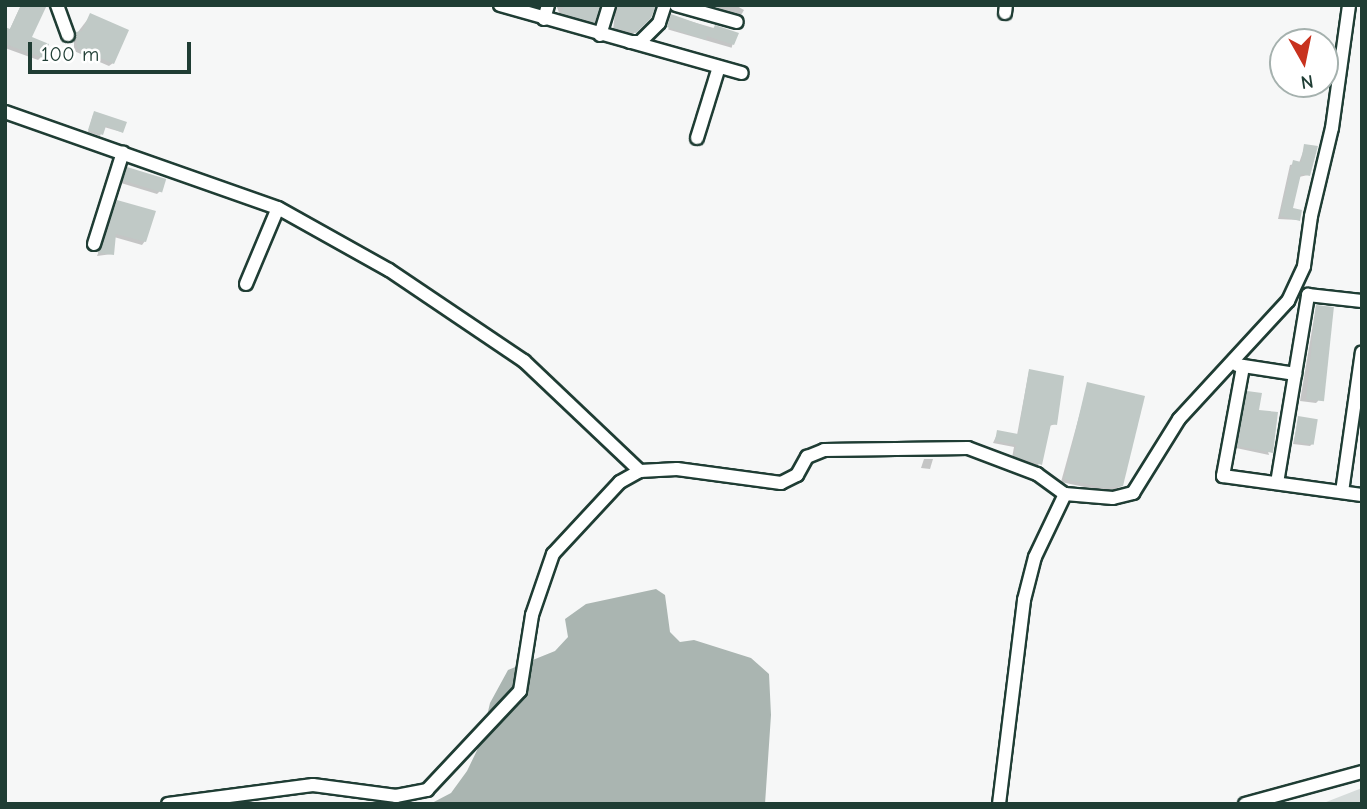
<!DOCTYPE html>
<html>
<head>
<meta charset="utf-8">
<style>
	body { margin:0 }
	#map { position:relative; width:1367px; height:809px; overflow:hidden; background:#f6f7f7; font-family:"Comic Neue",sans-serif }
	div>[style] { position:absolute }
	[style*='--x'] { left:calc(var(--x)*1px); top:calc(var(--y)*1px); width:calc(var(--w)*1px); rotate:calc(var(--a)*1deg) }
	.green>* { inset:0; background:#d6dcdb }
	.water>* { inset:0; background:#aab5b1 }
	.shadow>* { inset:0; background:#0003; transform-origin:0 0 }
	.building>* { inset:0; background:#c0c9c6; transform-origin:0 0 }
	.roads { filter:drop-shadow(2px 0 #1f3d34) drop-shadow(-2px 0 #1f3d34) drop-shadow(0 2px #1f3d34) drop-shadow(0 -2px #1f3d34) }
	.minor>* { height:12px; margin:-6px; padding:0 6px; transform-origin:6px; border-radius:6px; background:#fff }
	span { translate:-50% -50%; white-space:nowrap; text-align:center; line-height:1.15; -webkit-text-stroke:7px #fff; paint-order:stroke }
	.frame { position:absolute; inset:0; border:7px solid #1f3d34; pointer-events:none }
	.north { position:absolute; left:1269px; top:28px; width:70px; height:70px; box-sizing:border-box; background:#fff; border:2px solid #a5b1ae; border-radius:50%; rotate:171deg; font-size:19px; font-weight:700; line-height:28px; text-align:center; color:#1f3d34 }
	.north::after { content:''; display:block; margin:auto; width:24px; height:32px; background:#c8321e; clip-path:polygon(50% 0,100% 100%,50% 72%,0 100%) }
	.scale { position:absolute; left:28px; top:42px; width:163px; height:32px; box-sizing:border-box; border:4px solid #1f3d34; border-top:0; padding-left:9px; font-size:21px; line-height:24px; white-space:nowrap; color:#1f3d34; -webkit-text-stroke:5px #fff; paint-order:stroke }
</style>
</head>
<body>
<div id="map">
	<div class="green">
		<div style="clip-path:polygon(1362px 788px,1362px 804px,1321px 804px)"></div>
	</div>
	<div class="water">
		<div style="clip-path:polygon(656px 589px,665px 595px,670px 632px,680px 642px,694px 640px,751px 658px,769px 674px,771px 715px,765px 804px,430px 804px,451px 793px,467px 771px,481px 742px,490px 703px,508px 670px,555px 651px,568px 637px,565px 619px,586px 604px)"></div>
	</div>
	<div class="shadow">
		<div style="clip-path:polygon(21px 5px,39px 5px,30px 38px,41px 57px,38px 60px,5px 48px,5px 29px,9px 31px)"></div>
		<div style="clip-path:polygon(556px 5px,599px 5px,591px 24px,560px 15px)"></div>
		<div style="clip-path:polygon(654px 5px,650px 17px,633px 34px,613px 30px,616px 5px)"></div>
		<div style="clip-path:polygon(711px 5px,735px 5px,744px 10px,740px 17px)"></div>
		<div style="clip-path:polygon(91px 15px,113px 63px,109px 66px,74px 51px,74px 37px)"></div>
		<div style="left:672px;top:16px;width:66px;height:14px;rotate:16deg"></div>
		<div style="clip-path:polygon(93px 115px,121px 132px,104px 127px,100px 136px,88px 132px)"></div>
		<div style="clip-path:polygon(1305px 146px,1308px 175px,1299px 177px,1291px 209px,1298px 220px,1278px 219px,1290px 165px,1299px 163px)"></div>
		<div style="clip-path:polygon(128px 169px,160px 191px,157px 194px,121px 183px)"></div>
		<div style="clip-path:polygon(118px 202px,145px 241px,142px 245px,114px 237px,112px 254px,97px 256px)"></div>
		<div style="clip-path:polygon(1316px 306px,1318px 401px,1316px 403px,1300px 401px)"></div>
		<div style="clip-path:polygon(1029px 371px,1056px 424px,1049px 426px,1038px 466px,1012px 458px,1014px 447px,993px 443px,998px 432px,1017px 435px)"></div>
		<div style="clip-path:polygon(1088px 384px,1122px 486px,1108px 492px,1061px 482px)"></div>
		<div style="clip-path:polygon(1248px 393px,1257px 411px,1269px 455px,1236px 448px)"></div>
		<div style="clip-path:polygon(1299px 418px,1312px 444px,1310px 446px,1293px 444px)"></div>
		<div style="clip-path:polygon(924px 459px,933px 459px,930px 469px,921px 468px)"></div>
	</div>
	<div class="building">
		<div style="clip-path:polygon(21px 5px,47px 5px,32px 37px,49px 44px,43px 58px,5px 44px,5px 27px,10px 29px)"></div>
		<div style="clip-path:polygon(564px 5px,600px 5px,595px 23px,561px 13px)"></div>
		<div style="clip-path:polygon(618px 5px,637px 8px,656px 5px,651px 18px,636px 33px,614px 28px)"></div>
		<div style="clip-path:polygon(90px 13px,129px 30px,114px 64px,77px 48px,76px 32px,82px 31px)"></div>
		<div style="clip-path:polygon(671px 14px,713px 29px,715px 25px,739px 33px,734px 45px,707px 36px,706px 40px,667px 27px)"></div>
		<div style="clip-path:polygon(94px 111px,127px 122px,123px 133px,106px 126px,103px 135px,88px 130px)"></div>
		<div style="clip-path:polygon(1304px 144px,1318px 146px,1310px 176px,1301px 174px,1293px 208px,1302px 210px,1300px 221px,1280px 216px,1293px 160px,1301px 162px)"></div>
		<div style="left:127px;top:167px;width:41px;height:14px;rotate:17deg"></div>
		<div style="clip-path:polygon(117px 200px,156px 211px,146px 242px,116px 234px,114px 255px,98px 253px)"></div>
		<div style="left:1316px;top:305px;width:18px;height:95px;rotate:6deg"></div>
		<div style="clip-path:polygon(1029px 369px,1064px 376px,1057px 425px,1051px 424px,1042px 465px,1014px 456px,1016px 445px,995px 441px,997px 430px,1018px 434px)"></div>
		<div style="clip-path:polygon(1087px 382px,1145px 396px,1123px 486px,1104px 488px,1064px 479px)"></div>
		<div style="clip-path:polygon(1247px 391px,1262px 393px,1259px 410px,1278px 412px,1273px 453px,1237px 446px)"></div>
		<div style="left:1298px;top:416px;width:20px;height:26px;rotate:9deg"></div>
	</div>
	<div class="roads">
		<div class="minor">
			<div style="--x:57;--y:5;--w:32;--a:70"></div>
			<div style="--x:500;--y:5;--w:251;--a:15.7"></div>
			<div style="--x:676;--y:5;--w:63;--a:15.6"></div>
			<div style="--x:1005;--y:13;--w:8;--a:-83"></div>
			<div style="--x:544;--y:19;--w:15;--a:-74"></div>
			<div style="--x:600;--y:35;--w:31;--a:-73"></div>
			<div style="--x:630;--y:42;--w:10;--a:0"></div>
			<div style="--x:640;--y:42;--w:27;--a:-45"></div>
			<div style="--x:659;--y:23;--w:19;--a:-72"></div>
			<div style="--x:5;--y:112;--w:289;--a:19.4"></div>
			<div style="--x:278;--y:208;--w:127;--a:29.2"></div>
			<div style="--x:389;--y:270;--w:163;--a:34"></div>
			<div style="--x:524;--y:361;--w:160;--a:43.5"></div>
			<div style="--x:697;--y:138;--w:74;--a:-72.8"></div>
			<div style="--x:94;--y:244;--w:96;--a:-72.5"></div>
			<div style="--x:246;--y:284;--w:82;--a:-67.2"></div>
			<div style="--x:1237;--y:365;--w:59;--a:8.8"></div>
			<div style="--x:1243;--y:367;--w:111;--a:100.4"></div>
			<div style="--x:1223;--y:476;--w:140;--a:7.8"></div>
			<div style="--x:1277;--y:483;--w:191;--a:-80.6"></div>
			<div style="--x:1308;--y:295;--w:54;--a:6.3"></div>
			<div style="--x:1342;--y:492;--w:141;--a:-81.9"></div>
			<div style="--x:168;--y:804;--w:146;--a:-7.5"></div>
			<div style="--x:313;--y:785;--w:84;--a:7.5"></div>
			<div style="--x:396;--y:796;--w:32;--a:-11"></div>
			<div style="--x:427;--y:790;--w:136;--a:-46.8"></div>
			<div style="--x:520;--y:691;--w:77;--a:-81"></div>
			<div style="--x:532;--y:615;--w:65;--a:-71"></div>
			<div style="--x:553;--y:554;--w:98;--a:-47.1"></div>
			<div style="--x:620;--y:482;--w:23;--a:-29"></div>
			<div style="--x:640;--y:471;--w:37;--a:-3"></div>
			<div style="--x:677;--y:469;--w:105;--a:7.7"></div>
			<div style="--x:781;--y:483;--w:18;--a:-27"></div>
			<div style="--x:797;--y:475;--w:21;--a:-61"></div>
			<div style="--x:807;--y:457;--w:18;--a:-22"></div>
			<div style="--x:824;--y:450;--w:144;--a:-0.8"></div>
			<div style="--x:968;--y:448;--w:74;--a:20.6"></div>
			<div style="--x:1037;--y:474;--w:34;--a:36"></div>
			<div style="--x:999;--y:804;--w:206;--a:-83"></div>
			<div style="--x:1024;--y:600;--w:44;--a:-75.7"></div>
			<div style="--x:1035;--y:557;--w:70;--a:-64.5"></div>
			<div style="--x:1065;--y:494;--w:48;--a:4.8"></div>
			<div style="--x:1113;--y:498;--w:21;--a:-14"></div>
			<div style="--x:1133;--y:493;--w:87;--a:-58.1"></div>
			<div style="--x:1179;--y:419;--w:161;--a:-47.3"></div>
			<div style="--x:1288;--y:301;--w:38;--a:-65"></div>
			<div style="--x:1304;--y:266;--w:50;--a:-82"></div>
			<div style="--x:1311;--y:216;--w:90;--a:-76.6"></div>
			<div style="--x:1332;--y:128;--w:124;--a:-82.1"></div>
			<div style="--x:1245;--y:804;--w:121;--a:-15.3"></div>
		</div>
	</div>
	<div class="frame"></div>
	<div class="north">N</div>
	<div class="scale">100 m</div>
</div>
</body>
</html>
